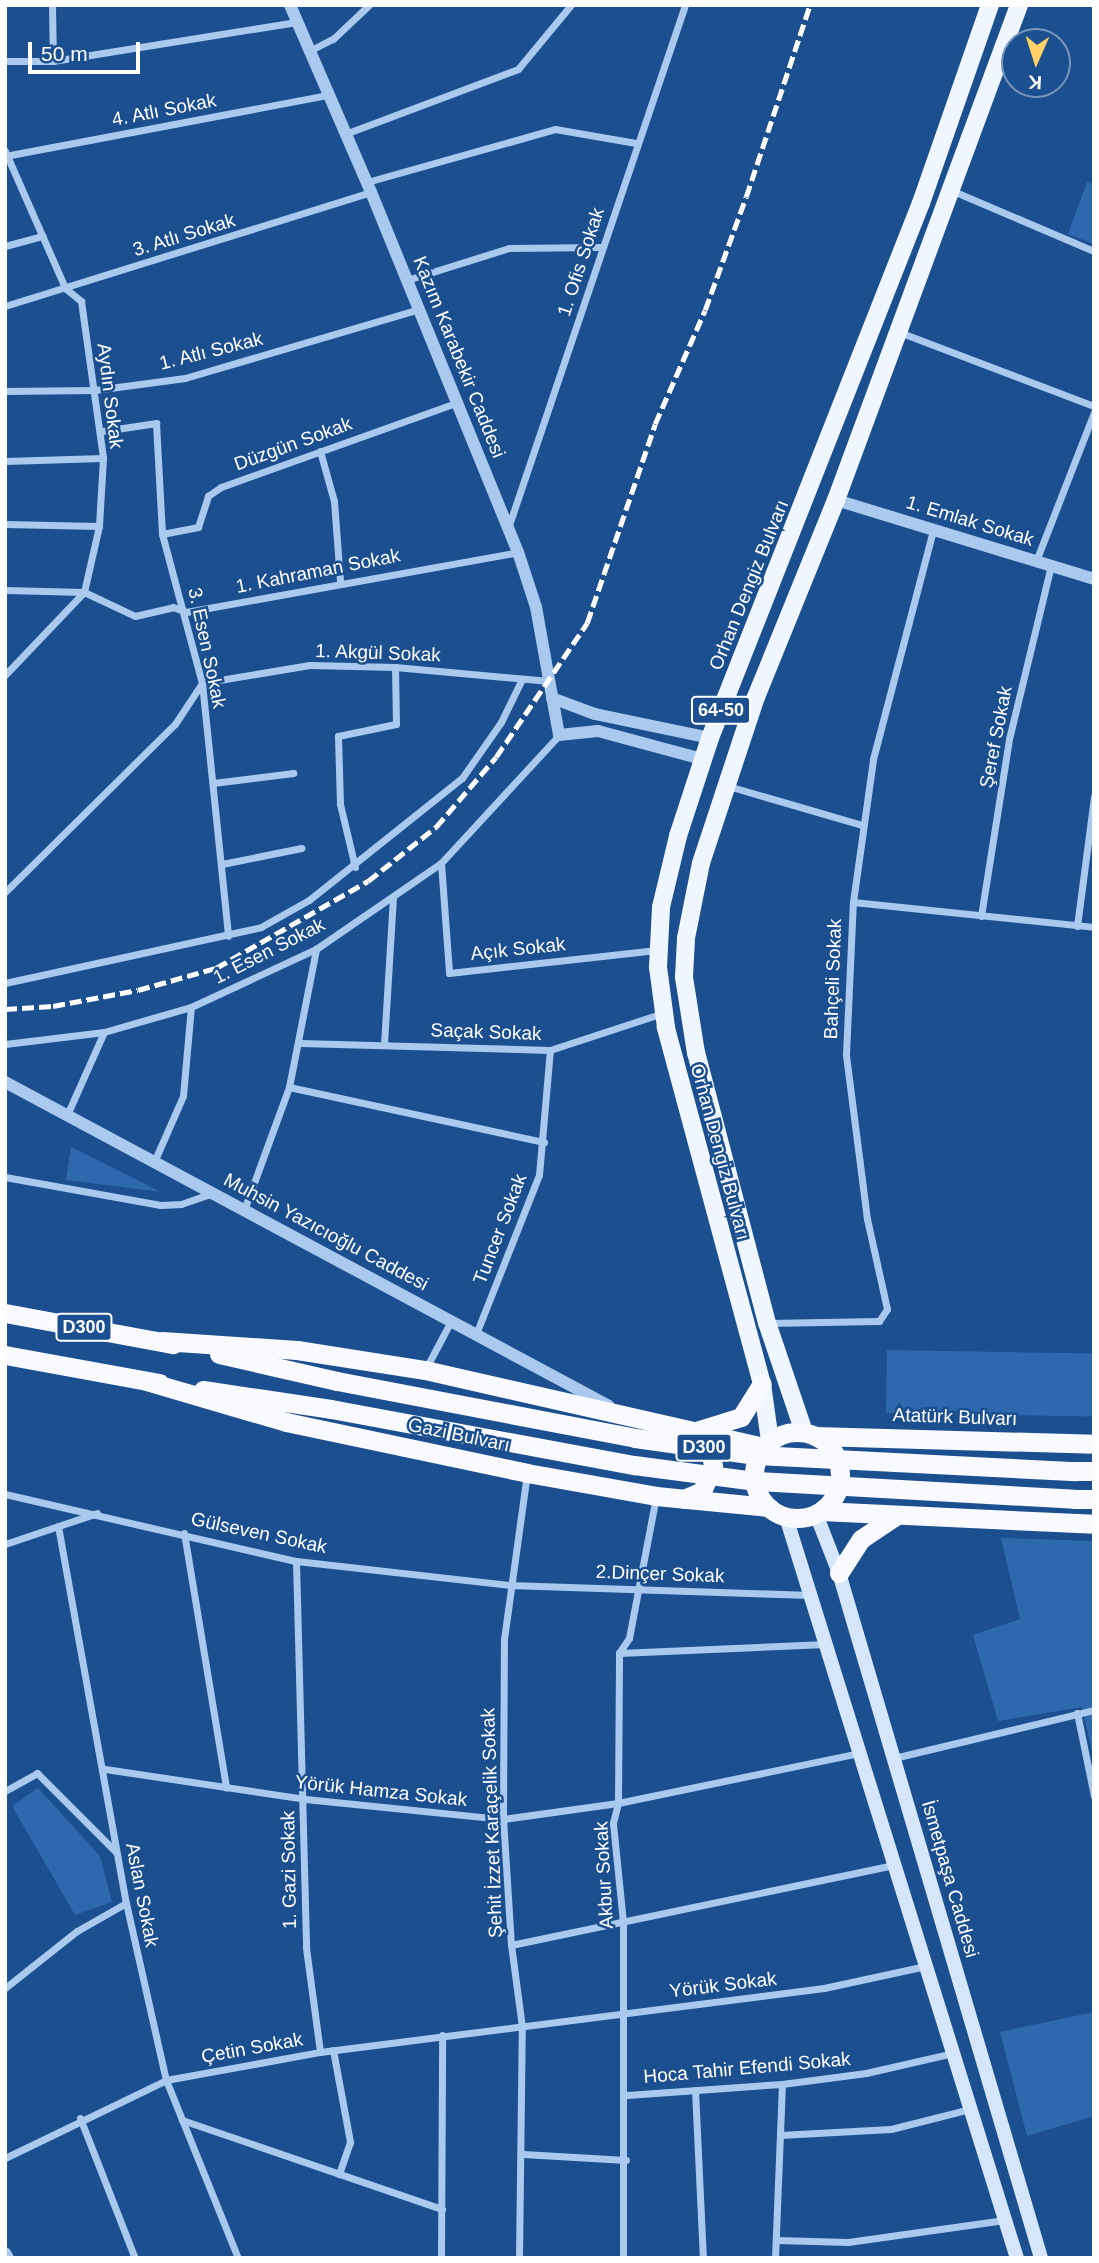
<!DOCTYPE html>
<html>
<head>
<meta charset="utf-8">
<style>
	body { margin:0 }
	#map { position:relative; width:1099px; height:2263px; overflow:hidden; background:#1b4f8f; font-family:Arial,sans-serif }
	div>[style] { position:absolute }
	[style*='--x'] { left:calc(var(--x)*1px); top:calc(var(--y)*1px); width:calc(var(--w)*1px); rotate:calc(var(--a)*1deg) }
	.green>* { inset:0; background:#2e69ad; transform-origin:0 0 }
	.minor>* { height:7px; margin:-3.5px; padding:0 3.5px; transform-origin:3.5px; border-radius:3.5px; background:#a9c9ee }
	.tertiary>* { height:12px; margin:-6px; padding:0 6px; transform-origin:6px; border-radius:6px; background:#a9c9ee }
	.secondary>* { height:14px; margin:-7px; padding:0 7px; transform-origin:7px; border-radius:7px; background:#d6e6fa }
	.primary>* { height:18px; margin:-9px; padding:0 9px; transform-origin:9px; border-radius:9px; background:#f0f6ff }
	.trunk>* { height:19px; margin:-9.5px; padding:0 9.5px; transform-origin:9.5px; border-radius:9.5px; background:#f8faff }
	.trunk>.ring { margin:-9.5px; padding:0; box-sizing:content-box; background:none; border:19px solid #f8faff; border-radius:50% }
	.rail>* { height:4.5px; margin-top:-2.25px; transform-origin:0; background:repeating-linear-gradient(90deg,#fff 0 12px,transparent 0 17px) }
	.trunk-bridge>* { height:19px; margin:-9.5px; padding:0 9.5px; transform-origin:9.5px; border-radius:9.5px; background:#f8faff }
	span { translate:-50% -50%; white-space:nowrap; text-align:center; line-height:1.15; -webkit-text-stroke:5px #1b4f8f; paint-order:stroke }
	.shield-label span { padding:2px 5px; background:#1b4f8f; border:2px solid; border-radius:5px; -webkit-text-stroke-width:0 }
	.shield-label { font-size:18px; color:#fff; font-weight:700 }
	.street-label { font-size:19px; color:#fff }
	.frame { position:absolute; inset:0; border:7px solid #fff; pointer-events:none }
	.north { position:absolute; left:1001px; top:28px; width:70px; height:70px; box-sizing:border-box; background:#1b4f8f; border:2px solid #7695bc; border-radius:50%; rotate:183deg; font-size:19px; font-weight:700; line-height:28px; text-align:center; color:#fff }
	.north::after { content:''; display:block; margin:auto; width:24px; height:32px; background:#ffd166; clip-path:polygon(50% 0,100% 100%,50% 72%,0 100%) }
	.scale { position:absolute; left:28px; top:42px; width:112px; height:32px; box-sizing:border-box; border:4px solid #fff; border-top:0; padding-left:9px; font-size:21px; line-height:24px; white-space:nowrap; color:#fff; -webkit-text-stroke:5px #1b4f8f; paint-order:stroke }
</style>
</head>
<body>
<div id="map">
	<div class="green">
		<div style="clip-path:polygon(1087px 182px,1094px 185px,1094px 244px,1068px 234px)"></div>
		<div style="clip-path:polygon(71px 1147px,161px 1192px,66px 1180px)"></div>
		<div style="left:887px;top:1350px;width:207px;height:63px;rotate:1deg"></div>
		<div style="clip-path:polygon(1001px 1538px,1094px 1541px,1094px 1760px,1082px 1707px,998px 1721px,973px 1635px,1020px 1619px)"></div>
		<div style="clip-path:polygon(38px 1788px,100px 1856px,112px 1902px,75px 1915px,12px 1806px)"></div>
		<div style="clip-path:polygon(1094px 2012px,1094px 2116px,1027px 2136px,1000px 2032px)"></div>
	</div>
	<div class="minor">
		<div style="--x:52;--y:5;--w:56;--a:89"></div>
		<div style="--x:309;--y:51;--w:27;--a:-27"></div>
		<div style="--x:333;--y:39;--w:50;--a:-43.4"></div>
		<div style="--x:5;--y:61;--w:48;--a:0"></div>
		<div style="--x:53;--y:61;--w:247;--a:-9.1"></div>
		<div style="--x:345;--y:134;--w:185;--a:-20.6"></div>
		<div style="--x:518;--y:69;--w:83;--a:-50.4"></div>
		<div style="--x:5;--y:151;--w:150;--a:66.3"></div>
		<div style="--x:65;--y:288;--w:21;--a:39"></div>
		<div style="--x:81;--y:301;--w:159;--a:82"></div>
		<div style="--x:103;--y:458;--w:68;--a:93.4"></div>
		<div style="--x:99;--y:526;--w:68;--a:102.8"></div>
		<div style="--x:84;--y:592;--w:115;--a:133.6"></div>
		<div style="--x:5;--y:156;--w:329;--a:-10.7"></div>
		<div style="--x:367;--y:182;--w:195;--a:-15.7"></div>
		<div style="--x:555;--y:129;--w:82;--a:9.8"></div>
		<div style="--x:953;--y:191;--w:153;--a:23.1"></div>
		<div style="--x:5;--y:246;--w:39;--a:-15"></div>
		<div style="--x:407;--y:280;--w:107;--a:-17.4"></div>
		<div style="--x:509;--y:248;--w:92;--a:-0.6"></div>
		<div style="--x:5;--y:306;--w:383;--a:-17.3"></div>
		<div style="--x:899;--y:332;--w:209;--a:20.8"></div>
		<div style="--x:5;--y:391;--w:90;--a:-0.6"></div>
		<div style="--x:95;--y:390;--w:91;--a:-7.6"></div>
		<div style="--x:185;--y:378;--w:244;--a:-16.4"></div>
		<div style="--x:103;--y:431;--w:54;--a:-8.6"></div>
		<div style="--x:156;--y:423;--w:111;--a:86.9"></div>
		<div style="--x:162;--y:534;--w:154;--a:75"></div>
		<div style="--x:202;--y:683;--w:254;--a:84.1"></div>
		<div style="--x:320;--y:451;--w:52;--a:74.4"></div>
		<div style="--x:334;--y:501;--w:80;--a:85.7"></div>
		<div style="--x:5;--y:461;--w:98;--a:-1.8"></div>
		<div style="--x:5;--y:524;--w:94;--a:1.2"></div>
		<div style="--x:508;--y:528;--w:552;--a:-71.3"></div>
		<div style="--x:162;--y:534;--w:37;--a:-11"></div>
		<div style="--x:198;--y:527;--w:33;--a:-72"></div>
		<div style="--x:208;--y:496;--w:16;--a:-35"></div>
		<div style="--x:221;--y:487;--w:250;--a:-19.7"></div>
		<div style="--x:1036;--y:561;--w:160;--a:-68.7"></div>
		<div style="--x:5;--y:590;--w:79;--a:1.5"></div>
		<div style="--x:84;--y:592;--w:56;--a:25.2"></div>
		<div style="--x:135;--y:616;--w:39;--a:-13"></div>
		<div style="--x:173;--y:607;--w:14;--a:21"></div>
		<div style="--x:186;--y:612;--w:337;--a:-10.2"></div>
		<div style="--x:213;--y:783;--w:81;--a:-7.1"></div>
		<div style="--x:728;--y:786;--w:140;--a:16.2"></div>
		<div style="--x:441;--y:863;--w:110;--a:85.8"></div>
		<div style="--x:449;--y:973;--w:209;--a:-6.3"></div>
		<div style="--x:222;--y:864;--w:81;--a:-11.4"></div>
		<div style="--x:355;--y:867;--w:65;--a:-103.4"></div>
		<div style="--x:340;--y:804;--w:68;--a:-91.7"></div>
		<div style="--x:338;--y:736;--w:59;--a:-11.7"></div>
		<div style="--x:396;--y:724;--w:57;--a:-91"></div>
		<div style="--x:5;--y:892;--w:239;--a:-44.7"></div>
		<div style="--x:175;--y:724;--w:49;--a:-56.6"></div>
		<div style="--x:202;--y:683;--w:109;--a:-9.5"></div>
		<div style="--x:310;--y:665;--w:85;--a:1.3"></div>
		<div style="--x:395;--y:667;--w:155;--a:5.2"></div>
		<div style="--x:853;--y:902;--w:242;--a:5.9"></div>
		<div style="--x:981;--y:916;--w:179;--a:-81"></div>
		<div style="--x:1009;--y:739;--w:178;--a:-76.4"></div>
		<div style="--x:1077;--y:926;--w:131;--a:-82.5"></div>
		<div style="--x:5;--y:983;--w:262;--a:-12.3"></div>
		<div style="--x:261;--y:927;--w:55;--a:-29.4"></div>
		<div style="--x:309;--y:900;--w:196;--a:-38.6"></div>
		<div style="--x:462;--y:778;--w:68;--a:-55.1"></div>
		<div style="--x:501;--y:722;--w:48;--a:-64"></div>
		<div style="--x:300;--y:1043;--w:250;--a:1.6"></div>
		<div style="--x:550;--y:1050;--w:119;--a:-18.1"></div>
		<div style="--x:5;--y:1044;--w:100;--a:-6.9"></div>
		<div style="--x:104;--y:1032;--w:91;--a:-16"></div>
		<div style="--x:191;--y:1007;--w:138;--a:-24.9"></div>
		<div style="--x:316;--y:949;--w:152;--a:-34.5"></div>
		<div style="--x:441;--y:863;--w:174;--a:-47.3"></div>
		<div style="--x:384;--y:1044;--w:147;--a:-86.5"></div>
		<div style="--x:289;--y:1087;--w:261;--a:12.2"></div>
		<div style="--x:67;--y:1115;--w:91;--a:-66"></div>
		<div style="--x:154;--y:1162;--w:72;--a:-66.3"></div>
		<div style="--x:183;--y:1096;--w:89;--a:-84.9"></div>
		<div style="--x:5;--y:1177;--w:158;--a:10.2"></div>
		<div style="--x:161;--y:1205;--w:20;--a:-3"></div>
		<div style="--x:181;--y:1204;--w:31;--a:-19"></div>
		<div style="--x:244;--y:1210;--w:131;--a:-69.9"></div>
		<div style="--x:289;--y:1087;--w:141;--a:-78.9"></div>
		<div style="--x:768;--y:1323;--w:111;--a:-1"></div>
		<div style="--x:879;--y:1321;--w:14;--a:-56"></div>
		<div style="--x:887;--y:1309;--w:92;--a:-102.5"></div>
		<div style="--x:867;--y:1219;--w:166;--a:-97.3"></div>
		<div style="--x:846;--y:1054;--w:152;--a:-87.4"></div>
		<div style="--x:853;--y:902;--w:144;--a:-82"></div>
		<div style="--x:873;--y:759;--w:237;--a:-75.3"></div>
		<div style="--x:476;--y:1334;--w:171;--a:-68.4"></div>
		<div style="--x:539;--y:1175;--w:125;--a:-85"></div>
		<div style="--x:425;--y:1370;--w:55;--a:-62"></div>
		<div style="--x:5;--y:1494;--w:299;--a:13"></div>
		<div style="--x:296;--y:1561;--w:214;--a:6.4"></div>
		<div style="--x:509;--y:1585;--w:302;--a:1.9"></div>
		<div style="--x:58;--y:1526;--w:383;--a:79.8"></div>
		<div style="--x:126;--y:1903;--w:181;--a:77.3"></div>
		<div style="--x:166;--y:2080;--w:192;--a:68"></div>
		<div style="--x:184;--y:1533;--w:258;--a:80.6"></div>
		<div style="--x:5;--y:1544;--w:97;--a:-18.6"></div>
		<div style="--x:296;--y:1561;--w:387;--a:88.5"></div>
		<div style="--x:306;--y:1948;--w:105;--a:82.3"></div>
		<div style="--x:619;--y:1653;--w:207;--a:-2.5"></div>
		<div style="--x:1077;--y:1713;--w:85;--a:78.4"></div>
		<div style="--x:894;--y:1758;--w:206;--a:-13.5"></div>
		<div style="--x:105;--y:1769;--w:202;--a:8.5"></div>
		<div style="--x:305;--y:1799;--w:199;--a:5.8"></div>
		<div style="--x:503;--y:1819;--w:116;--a:-7.9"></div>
		<div style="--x:618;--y:1803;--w:247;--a:-11.7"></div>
		<div style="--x:5;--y:1791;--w:37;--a:-29"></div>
		<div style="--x:37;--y:1773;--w:112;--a:45"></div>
		<div style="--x:511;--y:1945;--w:391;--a:-11.8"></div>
		<div style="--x:5;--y:1988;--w:92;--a:-38.4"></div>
		<div style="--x:77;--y:1931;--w:56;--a:-29.7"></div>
		<div style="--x:333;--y:2050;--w:94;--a:79.5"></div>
		<div style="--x:350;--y:2142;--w:34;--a:109"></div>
		<div style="--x:695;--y:2090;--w:168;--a:87.3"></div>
		<div style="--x:627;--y:2095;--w:155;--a:-4.1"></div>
		<div style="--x:782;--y:2084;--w:85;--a:-7.5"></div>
		<div style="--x:866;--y:2073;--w:89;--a:-12.9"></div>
		<div style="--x:80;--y:2118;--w:150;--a:68.6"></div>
		<div style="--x:182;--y:2120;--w:275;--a:18.9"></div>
		<div style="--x:780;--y:2135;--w:111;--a:-3.1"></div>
		<div style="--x:891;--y:2129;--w:81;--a:-14.2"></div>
		<div style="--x:523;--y:2154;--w:103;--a:3.3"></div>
		<div style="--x:5;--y:2158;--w:179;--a:-25.8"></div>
		<div style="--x:166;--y:2080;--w:157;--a:-10.3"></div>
		<div style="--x:320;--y:2052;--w:508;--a:-7.24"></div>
		<div style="--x:824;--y:1988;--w:104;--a:-12.2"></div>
		<div style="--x:776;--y:2240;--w:72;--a:1.6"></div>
		<div style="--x:848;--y:2242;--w:158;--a:-8"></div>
		<div style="--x:441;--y:2258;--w:223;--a:-89.7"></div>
		<div style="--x:519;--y:2258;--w:231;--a:-89.3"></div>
		<div style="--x:522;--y:2027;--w:83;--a:-97.6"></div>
		<div style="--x:511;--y:1945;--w:126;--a:-93.6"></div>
		<div style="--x:503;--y:1819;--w:180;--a:-89.7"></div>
		<div style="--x:504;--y:1639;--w:167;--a:-82.1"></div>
		<div style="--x:623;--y:2258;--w:336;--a:-90"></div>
		<div style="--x:623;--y:1922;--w:100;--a:-95.8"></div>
		<div style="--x:613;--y:1823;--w:21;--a:-76"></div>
		<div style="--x:618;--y:1803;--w:150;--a:-89.6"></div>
		<div style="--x:619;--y:1653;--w:18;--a:-56"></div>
		<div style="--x:629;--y:1638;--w:145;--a:-79.2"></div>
		<div style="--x:775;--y:2258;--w:174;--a:-87.7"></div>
	</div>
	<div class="tertiary">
		<div style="--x:290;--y:5;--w:204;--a:66.6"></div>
		<div style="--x:371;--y:192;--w:389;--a:67.8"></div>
		<div style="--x:518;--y:552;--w:58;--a:71.9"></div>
		<div style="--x:536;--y:607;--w:130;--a:79.8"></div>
		<div style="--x:559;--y:735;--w:39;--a:-6"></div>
		<div style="--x:598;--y:731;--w:108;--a:15.1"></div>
		<div style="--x:836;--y:500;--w:270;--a:17"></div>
		<div style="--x:552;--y:698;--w:46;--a:20.4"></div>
		<div style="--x:595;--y:714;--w:117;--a:11.8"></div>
		<div style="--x:5;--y:1082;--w:685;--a:28.21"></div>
		<div style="--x:5;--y:2253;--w:6;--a:59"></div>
	</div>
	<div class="secondary">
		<div style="--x:816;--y:1514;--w:63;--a:68.7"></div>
		<div style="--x:839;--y:1573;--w:714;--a:73.57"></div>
		<div style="--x:786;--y:1517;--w:776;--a:72.69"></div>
	</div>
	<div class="primary">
		<div style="--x:804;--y:1432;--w:115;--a:-108.7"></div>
		<div style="--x:767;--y:1323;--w:279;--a:-104.7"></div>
		<div style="--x:696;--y:1053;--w:77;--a:-99"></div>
		<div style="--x:684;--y:977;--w:39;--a:-87"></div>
		<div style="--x:686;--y:938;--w:76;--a:-78.7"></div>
		<div style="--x:701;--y:863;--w:175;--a:-71.7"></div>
		<div style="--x:756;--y:697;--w:213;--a:-67.9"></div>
		<div style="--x:836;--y:500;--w:528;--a:-69.71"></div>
		<div style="--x:770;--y:1441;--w:58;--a:-98"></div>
		<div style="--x:762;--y:1384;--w:370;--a:-105.1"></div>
		<div style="--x:666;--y:1027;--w:61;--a:-97.6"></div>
		<div style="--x:658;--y:967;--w:60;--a:-87.1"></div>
		<div style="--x:661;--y:907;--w:73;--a:-76.5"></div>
		<div style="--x:678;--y:836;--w:103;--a:-71.9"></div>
		<div style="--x:710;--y:738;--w:575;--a:-68.48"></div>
		<div style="--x:921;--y:203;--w:210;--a:-70.8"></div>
	</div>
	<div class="trunk">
		<div style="--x:5;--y:1313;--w:171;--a:10.5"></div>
		<div style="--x:162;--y:1341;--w:135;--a:3.8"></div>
		<div style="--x:297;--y:1350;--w:130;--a:8.9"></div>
		<div style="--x:425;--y:1370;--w:348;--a:12.8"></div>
		<div style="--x:219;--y:1354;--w:121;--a:12.9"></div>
		<div style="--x:5;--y:1355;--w:157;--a:10.3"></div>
		<div style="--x:146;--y:1381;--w:146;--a:16.3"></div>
		<div style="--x:286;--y:1422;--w:246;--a:11.9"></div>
		<div style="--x:527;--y:1473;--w:131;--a:10.1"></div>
		<div style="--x:656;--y:1496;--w:113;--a:5.6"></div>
		<div style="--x:203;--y:1390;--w:129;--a:8.4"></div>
		<div style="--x:699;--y:1430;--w:44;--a:-17.2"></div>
		<div style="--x:741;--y:1417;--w:39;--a:-58"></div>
		<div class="ring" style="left:754px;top:1432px;width:67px;height:67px"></div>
		<div style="--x:815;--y:1436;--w:279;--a:1.6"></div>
		<div style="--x:1076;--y:1471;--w:18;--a:0"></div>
		<div style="--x:684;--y:1499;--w:20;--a:-24"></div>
		<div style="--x:702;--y:1491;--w:27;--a:-66"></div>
		<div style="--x:713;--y:1466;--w:22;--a:-100"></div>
		<div style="--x:709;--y:1444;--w:9;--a:-139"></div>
		<div style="--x:1074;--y:1499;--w:20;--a:0"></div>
		<div style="--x:821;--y:1511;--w:273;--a:2.7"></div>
		<div style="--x:839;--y:1573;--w:40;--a:-57.1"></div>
		<div style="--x:861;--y:1539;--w:43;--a:-33.7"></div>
	</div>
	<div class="rail">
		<div style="--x:5;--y:1009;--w:48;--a:-3.6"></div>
		<div style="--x:53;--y:1006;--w:86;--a:-10.7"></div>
		<div style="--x:138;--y:990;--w:81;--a:-15.8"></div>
		<div style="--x:216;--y:968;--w:175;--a:-29.8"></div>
		<div style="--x:368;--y:881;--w:87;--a:-38.5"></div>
		<div style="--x:436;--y:827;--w:92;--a:-49.4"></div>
		<div style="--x:496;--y:757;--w:162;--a:-55.8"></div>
		<div style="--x:587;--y:623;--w:210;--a:-71.1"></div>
		<div style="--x:655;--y:424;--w:124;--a:-66.3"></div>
		<div style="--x:705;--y:310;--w:120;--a:-70.1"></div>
		<div style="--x:746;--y:197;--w:202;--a:-71.6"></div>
	</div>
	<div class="trunk-bridge">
		<div style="--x:337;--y:1381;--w:303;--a:10.8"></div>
		<div style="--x:635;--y:1438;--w:122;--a:8"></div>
		<div style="--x:756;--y:1455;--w:320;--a:2.9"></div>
		<div style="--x:331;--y:1409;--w:308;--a:10.5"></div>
		<div style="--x:634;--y:1465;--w:123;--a:7.5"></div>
		<div style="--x:756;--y:1481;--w:319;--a:3.2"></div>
	</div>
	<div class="shield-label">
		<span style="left:721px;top:710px">64-50</span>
		<span style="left:84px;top:1327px">D300</span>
		<span style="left:704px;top:1447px">D300</span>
	</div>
	<div class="street-label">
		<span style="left:164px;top:110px;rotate:-11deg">4. Atlı Sokak</span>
		<span style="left:184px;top:235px;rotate:-17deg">3. Atlı Sokak</span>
		<span style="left:581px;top:262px;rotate:-72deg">1. Ofis Sokak</span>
		<span style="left:211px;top:351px;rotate:-14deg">1. Atlı Sokak</span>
		<span style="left:459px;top:357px;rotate:68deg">Kazım Karabekir Caddesi</span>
		<span style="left:110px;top:396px;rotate:83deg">Aydın Sokak</span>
		<span style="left:293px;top:444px;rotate:-20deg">Düzgün Sokak</span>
		<span style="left:970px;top:521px;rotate:17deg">1. Emlak Sokak</span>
		<span style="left:318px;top:571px;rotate:-11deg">1. Kahraman Sokak</span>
		<span style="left:749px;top:585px;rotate:-68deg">Orhan Dengiz Bulvarı</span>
		<span style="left:207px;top:648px;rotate:78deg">3. Esen Sokak</span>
		<span style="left:378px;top:653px;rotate:2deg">1. Akgül Sokak</span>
		<span style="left:996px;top:737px;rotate:-79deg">Şeref Sokak</span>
		<span style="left:518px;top:949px;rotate:-6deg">Açık Sokak</span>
		<span style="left:269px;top:951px;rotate:-27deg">1. Esen Sokak</span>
		<span style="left:833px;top:979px;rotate:-88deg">Bahçeli Sokak</span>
		<span style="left:486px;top:1032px;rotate:2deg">Saçak Sokak</span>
		<span style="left:720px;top:1152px;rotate:75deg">Orhan Dengiz Bulvarı</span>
		<span style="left:500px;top:1229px;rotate:-69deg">Tuncer Sokak</span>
		<span style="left:326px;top:1232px;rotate:28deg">Muhsin Yazıcıoğlu Caddesi</span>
		<span style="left:955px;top:1417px;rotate:2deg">Atatürk Bulvarı</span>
		<span style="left:459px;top:1435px;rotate:12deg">Gazi Bulvarı</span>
		<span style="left:259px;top:1533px;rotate:12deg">Gülseven Sokak</span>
		<span style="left:660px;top:1574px;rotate:2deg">2.Dinçer Sokak</span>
		<span style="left:381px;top:1791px;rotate:6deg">Yörük Hamza Sokak</span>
		<span style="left:492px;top:1823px;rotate:-92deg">Şehit İzzet Karaçelik Sokak</span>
		<span style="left:289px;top:1870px;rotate:-91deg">1. Gazi Sokak</span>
		<span style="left:604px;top:1875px;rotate:-93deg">Akbur Sokak</span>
		<span style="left:950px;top:1879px;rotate:74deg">İsmetpaşa Caddesi</span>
		<span style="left:142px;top:1895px;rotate:79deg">Aslan Sokak</span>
		<span style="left:723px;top:1985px;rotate:-7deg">Yörük Sokak</span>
		<span style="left:252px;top:2048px;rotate:-10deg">Çetin Sokak</span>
		<span style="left:747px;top:2068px;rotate:-5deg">Hoca Tahir Efendi Sokak</span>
	</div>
	<div class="frame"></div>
	<div class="north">K</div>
	<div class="scale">50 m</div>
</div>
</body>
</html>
